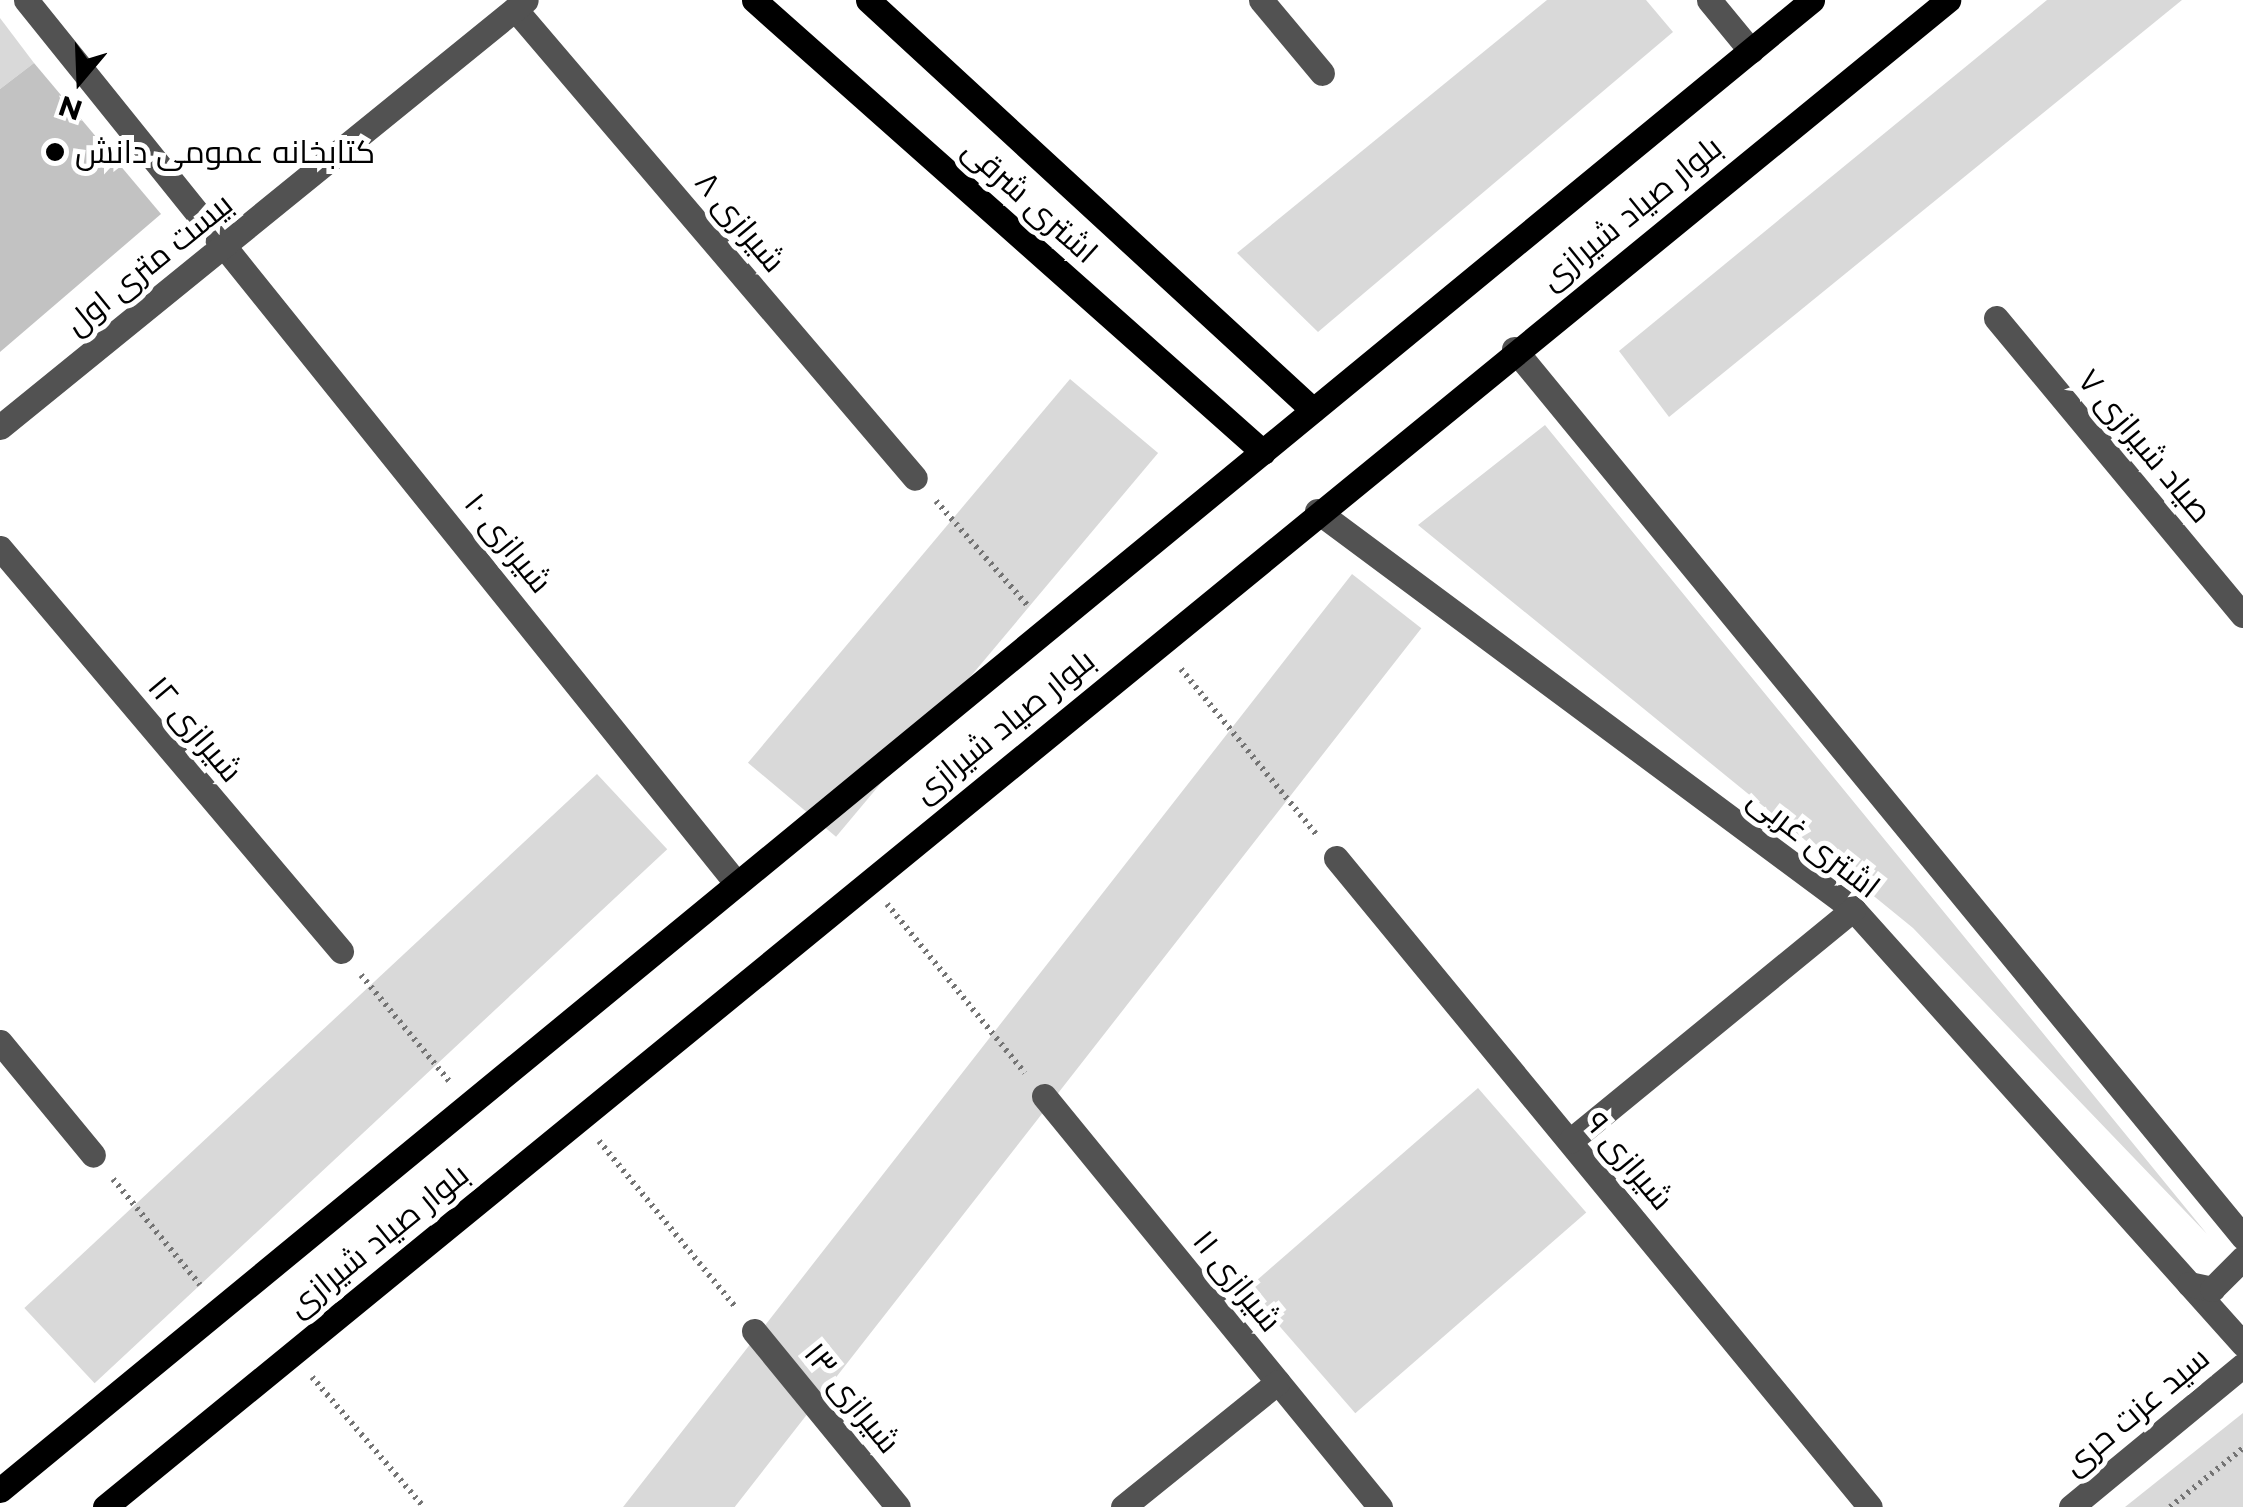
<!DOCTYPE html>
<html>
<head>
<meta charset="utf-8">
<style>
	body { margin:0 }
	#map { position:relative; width:2243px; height:1507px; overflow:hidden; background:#fff; font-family:Montserrat,Cairo,sans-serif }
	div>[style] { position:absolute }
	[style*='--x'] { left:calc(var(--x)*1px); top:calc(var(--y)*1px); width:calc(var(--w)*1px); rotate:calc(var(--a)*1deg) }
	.green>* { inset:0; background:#d9d9d9; transform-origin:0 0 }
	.building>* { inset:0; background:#c2c2c2 }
	.path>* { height:6px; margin-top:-3px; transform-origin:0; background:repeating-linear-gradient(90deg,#747474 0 2.5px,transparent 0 7.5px) }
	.minor>* { height:25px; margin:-12.5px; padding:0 12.5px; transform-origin:12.5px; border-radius:12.5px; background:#525252 }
	.major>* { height:25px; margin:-12.5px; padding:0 12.5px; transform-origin:12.5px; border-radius:12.5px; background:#000 }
	.dots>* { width:28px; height:28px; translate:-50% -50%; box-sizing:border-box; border:5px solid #fff; border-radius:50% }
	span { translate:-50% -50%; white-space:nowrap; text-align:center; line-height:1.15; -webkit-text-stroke:10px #fff; paint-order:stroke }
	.poi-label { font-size:32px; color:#000 }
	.left { translate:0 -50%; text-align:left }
	.street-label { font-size:32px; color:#000 }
	.north { position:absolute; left:30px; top:30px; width:100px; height:100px; -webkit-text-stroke:8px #fff; paint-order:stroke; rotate:199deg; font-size:28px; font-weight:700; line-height:40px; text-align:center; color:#000 }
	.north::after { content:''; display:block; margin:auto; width:35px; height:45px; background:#000; clip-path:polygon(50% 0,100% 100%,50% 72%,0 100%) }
</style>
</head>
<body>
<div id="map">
	<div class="green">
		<div style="clip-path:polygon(1547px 0,1646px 0,1673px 32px,1318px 332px,1237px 253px)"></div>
		<div style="clip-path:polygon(2047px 0,2182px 0,1669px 417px,1619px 351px)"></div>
		<div style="clip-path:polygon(0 18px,34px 63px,0 89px)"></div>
		<div style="left:1070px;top:379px;width:115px;height:501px;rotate:40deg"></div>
		<div style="clip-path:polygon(1545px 425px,1948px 917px,2207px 1234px,1913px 928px,1418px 525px)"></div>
		<div style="left:1352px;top:574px;width:88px;height:1470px;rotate:38deg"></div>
		<div style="left:597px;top:774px;width:103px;height:783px;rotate:47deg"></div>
		<div style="left:1478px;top:1088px;width:165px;height:306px;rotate:49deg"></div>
		<div style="clip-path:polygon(2243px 1413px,2243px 1507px,2125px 1507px)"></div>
	</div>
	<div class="building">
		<div style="clip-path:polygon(34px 63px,161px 214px,0 352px,0 89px)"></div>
	</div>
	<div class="path">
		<div style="--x:936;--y:501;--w:138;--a:48.8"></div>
		<div style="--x:1181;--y:669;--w:213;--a:50.7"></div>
		<div style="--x:887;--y:904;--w:218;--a:50.8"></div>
		<div style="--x:361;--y:975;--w:138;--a:50.3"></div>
		<div style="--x:599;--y:1141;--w:217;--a:50.6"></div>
		<div style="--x:113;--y:1179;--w:137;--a:50.6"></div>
		<div style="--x:312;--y:1377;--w:172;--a:49.3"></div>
		<div style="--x:2170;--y:1507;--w:94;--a:-38.9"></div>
	</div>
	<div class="minor">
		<div style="--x:26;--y:0;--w:1134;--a:51.19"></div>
		<div style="--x:1261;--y:0;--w:95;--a:50.1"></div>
		<div style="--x:1709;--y:0;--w:66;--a:50.5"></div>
		<div style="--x:515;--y:9;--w:616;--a:49.54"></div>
		<div style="--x:1996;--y:318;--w:386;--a:50.3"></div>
		<div style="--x:1514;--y:349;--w:1149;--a:50.62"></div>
		<div style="--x:0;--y:427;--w:677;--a:-39.07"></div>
		<div style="--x:1317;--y:511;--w:668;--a:36.6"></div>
		<div style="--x:1853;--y:909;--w:584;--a:48.12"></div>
		<div style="--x:0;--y:548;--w:528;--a:49.76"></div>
		<div style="--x:1336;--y:858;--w:840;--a:50.55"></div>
		<div style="--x:0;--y:1042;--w:146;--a:50.5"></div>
		<div style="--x:1044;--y:1096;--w:531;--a:50.73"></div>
		<div style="--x:1570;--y:1141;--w:366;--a:-39.3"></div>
		<div style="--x:2189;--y:1284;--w:24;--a:12"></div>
		<div style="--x:2212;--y:1289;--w:44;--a:-45"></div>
		<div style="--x:754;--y:1331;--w:227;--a:50.7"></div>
		<div style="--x:1123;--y:1507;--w:199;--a:-38.9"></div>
		<div style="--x:2071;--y:1507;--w:223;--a:-39.5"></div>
	</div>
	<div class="major">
		<div style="--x:754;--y:0;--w:681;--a:41.61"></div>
		<div style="--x:868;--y:0;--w:605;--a:42.66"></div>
		<div style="--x:0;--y:1490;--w:2346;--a:-39.43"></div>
		<div style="--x:105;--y:1507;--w:2381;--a:-39.27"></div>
	</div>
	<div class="dots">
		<div style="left:55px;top:152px;background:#000"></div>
	</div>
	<div class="poi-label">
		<span class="left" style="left:75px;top:152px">کتابخانه عمومی دانش</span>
	</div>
	<div class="street-label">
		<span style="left:1030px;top:201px;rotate:42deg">اشتری شرقی</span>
		<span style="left:1631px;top:213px;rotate:-39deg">بلوار صیاد شیرازی</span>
		<span style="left:740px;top:222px;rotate:50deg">شیرازی ۸</span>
		<span style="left:149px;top:264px;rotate:-39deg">بیست متری اول</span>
		<span style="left:2145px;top:446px;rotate:50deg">صیاد شیرازی ۷</span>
		<span style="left:508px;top:543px;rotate:51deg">شیرازی ۱۰</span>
		<span style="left:1004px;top:726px;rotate:-39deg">بلوار صیاد شیرازی</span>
		<span style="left:195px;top:729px;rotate:50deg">شیرازی ۱۲</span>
		<span style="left:1814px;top:843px;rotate:38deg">اشتری غربی</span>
		<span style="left:1629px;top:1161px;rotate:50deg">شیرازی ۹</span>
		<span style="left:378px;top:1240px;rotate:-39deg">بلوار صیاد شیرازی</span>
		<span style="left:1237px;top:1281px;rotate:51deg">شیرازی ۱۱</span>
		<span style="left:852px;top:1398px;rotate:51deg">شیرازی ۱۳</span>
		<span style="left:2136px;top:1411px;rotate:-40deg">سید عزت حری</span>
	</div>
	<div class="north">N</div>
</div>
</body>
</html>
